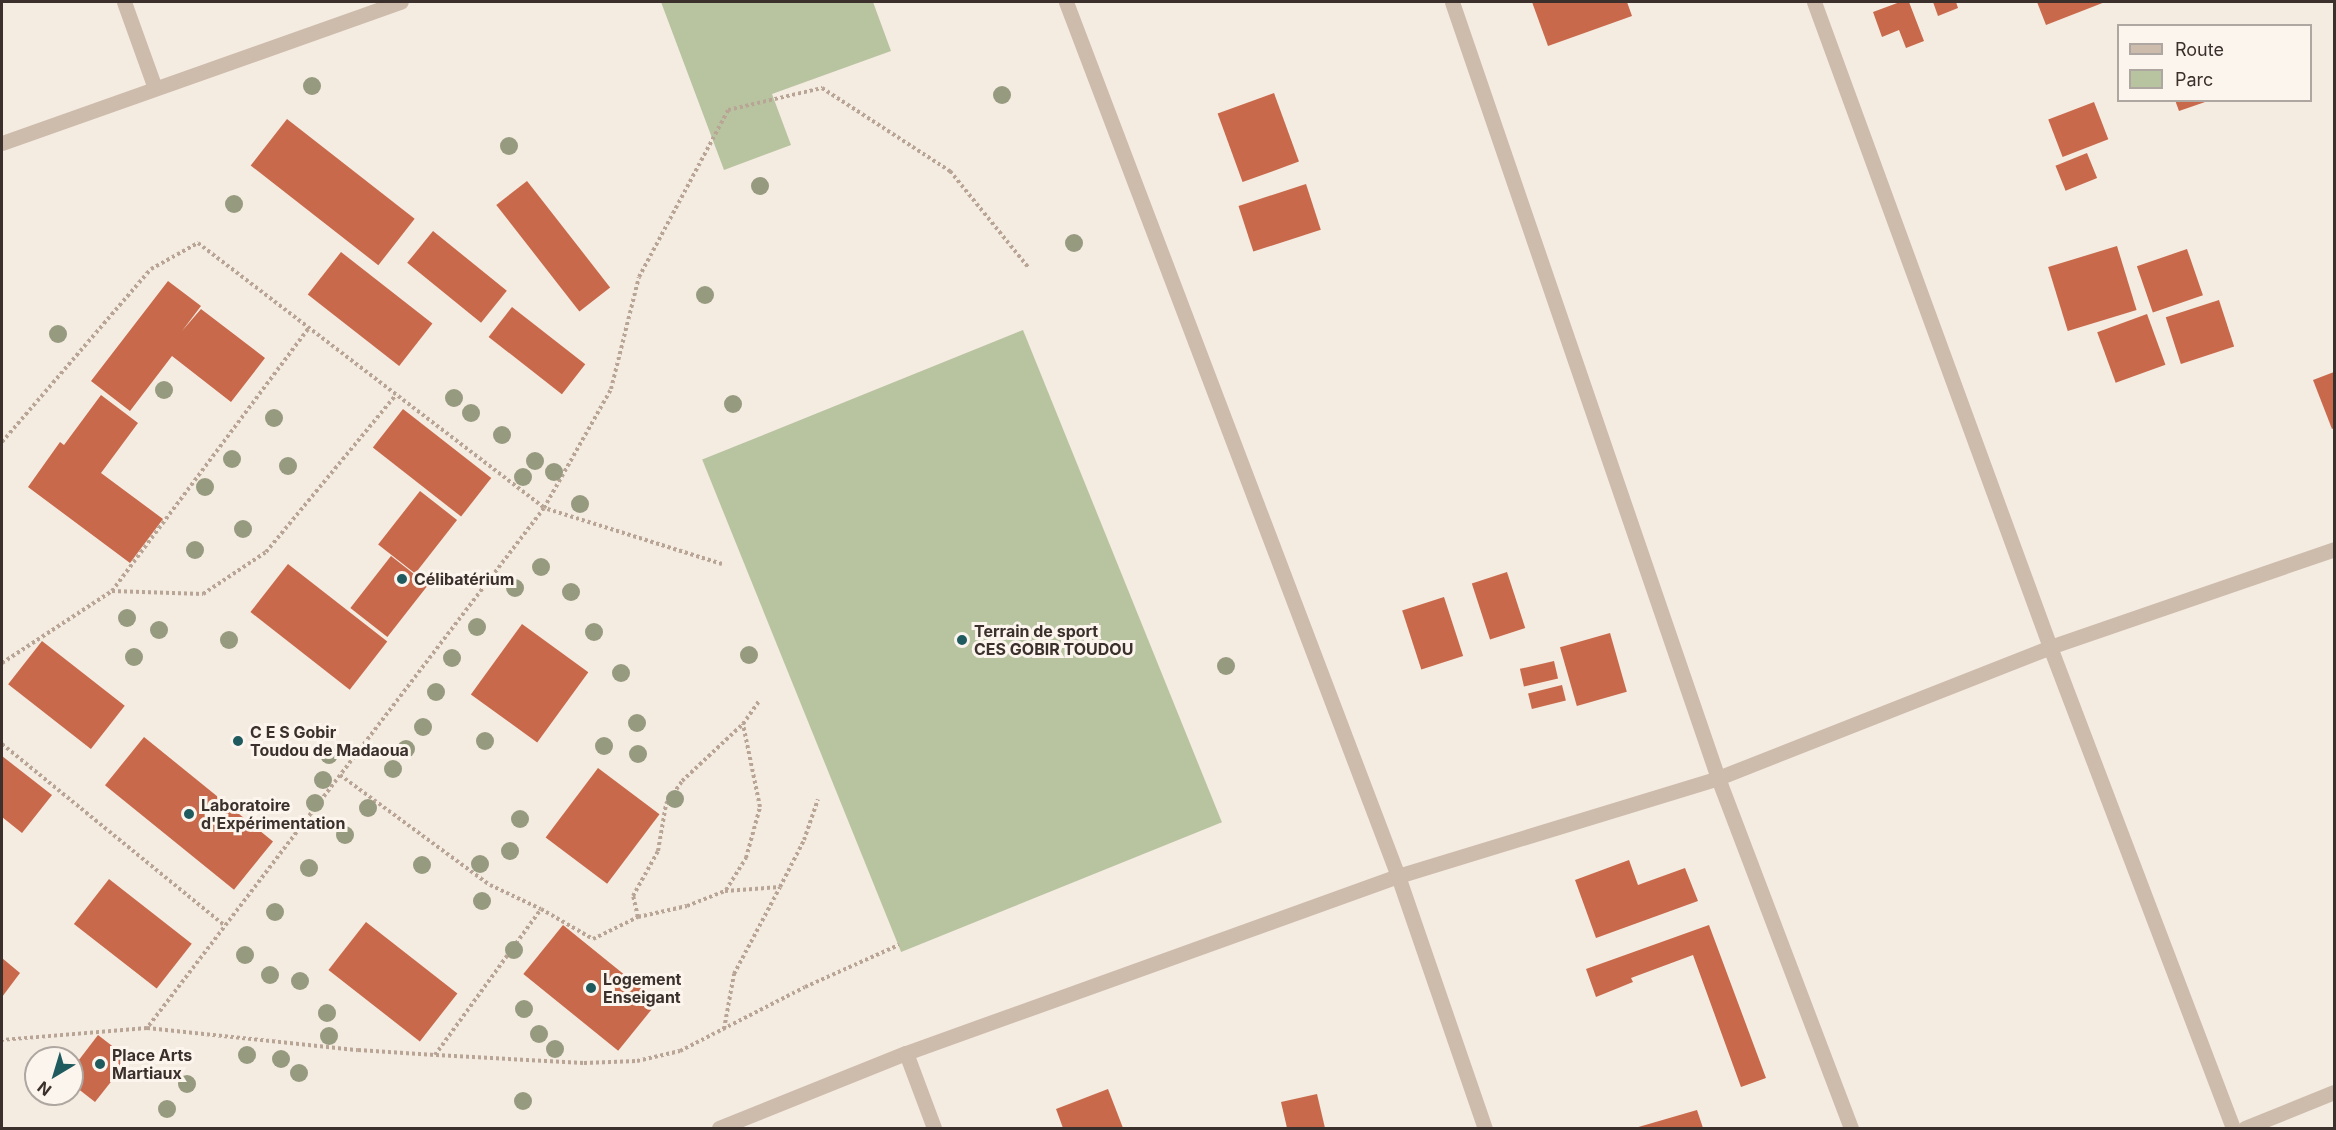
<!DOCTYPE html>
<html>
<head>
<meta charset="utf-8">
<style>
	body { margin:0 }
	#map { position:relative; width:2336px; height:1130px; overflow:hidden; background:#f4ebe1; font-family:Inter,sans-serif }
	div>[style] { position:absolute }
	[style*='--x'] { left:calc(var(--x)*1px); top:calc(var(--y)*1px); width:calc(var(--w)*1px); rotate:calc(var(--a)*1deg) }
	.green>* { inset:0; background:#b8c4a0; transform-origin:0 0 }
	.building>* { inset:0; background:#c8694b; transform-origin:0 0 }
	.path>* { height:4px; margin-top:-2px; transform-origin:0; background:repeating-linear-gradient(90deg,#b9a596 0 3px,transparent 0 6px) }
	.minor>* { height:15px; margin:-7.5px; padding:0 7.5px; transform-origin:7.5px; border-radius:7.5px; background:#cdbbac }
	.trees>* { width:18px; height:18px; margin:-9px; border-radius:50%; background:#969b7f }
	.dots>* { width:16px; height:16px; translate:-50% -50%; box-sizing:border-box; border:3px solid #fbf5ee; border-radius:50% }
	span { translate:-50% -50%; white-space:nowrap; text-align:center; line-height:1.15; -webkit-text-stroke:6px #fbf5ee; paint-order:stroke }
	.poi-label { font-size:16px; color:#3b302b; font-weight:700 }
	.left { translate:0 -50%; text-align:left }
	.frame { position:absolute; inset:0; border:3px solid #3b302b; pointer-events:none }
	.legend { position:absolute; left:2117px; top:24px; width:195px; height:78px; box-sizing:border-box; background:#fbf5ee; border:2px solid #aea6a0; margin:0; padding:8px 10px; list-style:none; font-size:18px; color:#3b302b }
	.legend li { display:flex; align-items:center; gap:12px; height:30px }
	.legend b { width:30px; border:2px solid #aea6a0 }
	.north { position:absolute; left:24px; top:1046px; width:60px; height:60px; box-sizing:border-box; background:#fbf5ee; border:2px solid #aea6a0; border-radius:50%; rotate:218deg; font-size:16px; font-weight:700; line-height:24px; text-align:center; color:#3b302b }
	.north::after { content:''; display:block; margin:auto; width:21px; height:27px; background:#1f5a5e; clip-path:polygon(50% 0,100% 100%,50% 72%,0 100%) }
</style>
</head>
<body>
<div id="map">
	<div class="green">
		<div style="clip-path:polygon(661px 2px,873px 2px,891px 51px,772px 94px,791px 145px,724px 170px)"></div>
		<div style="left:1023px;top:330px;width:531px;height:346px;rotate:68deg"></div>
	</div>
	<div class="building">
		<div style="clip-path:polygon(1532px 2px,1627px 2px,1632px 16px,1548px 46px)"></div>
		<div style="clip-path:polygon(1900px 2px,1909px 2px,1924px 41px,1906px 48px,1899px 30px,1882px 37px,1873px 12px)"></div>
		<div style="clip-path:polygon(1933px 2px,1956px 2px,1958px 8px,1938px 16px)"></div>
		<div style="clip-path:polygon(2037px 2px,2105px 2px,2046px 25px)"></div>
		<div style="left:1274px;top:93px;width:73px;height:60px;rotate:70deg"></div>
		<div style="clip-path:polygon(2175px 100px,2208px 100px,2208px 101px,2179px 111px)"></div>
		<div style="left:2094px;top:102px;width:40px;height:49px;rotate:69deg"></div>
		<div style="left:287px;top:119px;width:162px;height:59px;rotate:38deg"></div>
		<div style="left:2087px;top:153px;width:27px;height:34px;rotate:68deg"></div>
		<div style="left:527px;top:181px;width:135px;height:39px;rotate:52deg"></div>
		<div style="left:1306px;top:184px;width:48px;height:71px;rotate:72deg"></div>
		<div style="left:433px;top:231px;width:95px;height:41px;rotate:39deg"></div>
		<div style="left:2117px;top:246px;width:67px;height:72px;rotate:73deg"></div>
		<div style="left:2187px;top:249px;width:49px;height:53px;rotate:71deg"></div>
		<div style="left:341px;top:252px;width:116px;height:54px;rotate:38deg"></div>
		<div style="clip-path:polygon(168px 281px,201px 306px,182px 331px,201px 309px,265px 358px,231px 402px,172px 356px,130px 411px,91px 381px)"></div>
		<div style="left:2219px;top:300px;width:49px;height:56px;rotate:72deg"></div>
		<div style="left:512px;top:307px;width:93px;height:38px;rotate:38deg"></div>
		<div style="left:2147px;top:314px;width:54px;height:53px;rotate:70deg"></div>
		<div style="clip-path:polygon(2334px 372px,2334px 428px,2332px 429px,2313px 380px)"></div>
		<div style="clip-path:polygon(101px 395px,138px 423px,101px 473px,163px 519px,130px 563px,28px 487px,60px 442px,64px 445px)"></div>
		<div style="left:403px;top:409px;width:112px;height:49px;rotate:38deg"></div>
		<div style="left:420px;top:491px;width:47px;height:68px;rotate:38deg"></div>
		<div style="left:391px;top:556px;width:47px;height:66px;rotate:38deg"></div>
		<div style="left:288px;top:564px;width:126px;height:61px;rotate:38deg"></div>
		<div style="left:1507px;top:572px;width:59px;height:37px;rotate:72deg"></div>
		<div style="left:1444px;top:597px;width:62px;height:44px;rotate:72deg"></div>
		<div style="left:522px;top:624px;width:82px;height:87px;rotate:36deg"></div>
		<div style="left:1610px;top:633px;width:61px;height:52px;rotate:74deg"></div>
		<div style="left:42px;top:641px;width:105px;height:55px;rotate:38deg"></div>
		<div style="left:1554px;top:661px;width:18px;height:35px;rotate:77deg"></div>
		<div style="left:1562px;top:685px;width:16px;height:35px;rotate:76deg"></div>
		<div style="left:144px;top:737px;width:166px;height:62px;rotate:39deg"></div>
		<div style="clip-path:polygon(2px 756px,52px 795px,22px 833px,2px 817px)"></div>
		<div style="left:598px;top:768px;width:77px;height:87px;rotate:37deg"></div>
		<div style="clip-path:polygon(1629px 860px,1638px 885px,1685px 868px,1698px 901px,1596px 938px,1575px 880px)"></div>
		<div style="left:109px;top:879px;width:105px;height:57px;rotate:38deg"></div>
		<div style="left:366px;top:922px;width:116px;height:61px;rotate:38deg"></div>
		<div style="left:563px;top:925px;width:122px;height:63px;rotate:39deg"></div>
		<div style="clip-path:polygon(1709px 925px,1766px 1078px,1741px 1087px,1693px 955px,1631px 978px,1633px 982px,1596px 997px,1586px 969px)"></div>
		<div style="clip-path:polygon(2px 958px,20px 973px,2px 997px)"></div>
		<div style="clip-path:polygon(98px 1035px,129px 1059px,95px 1102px,72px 1084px,72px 1069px)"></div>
		<div style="clip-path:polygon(1108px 1089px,1123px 1128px,1063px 1128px,1056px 1109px)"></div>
		<div style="clip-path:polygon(1317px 1094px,1325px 1128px,1287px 1128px,1281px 1102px)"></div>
		<div style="clip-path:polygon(1697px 1110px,1703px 1128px,1635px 1128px)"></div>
	</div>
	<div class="path">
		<div style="--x:2;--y:442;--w:228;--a:-49.3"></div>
		<div style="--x:151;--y:269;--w:54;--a:-29"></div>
		<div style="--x:198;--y:243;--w:436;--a:37.4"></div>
		<div style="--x:544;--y:508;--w:654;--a:127.36"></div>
		<div style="--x:147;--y:1028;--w:145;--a:175.3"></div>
		<div style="--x:722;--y:564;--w:187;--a:-162.5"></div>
		<div style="--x:544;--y:508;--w:137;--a:-60.6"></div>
		<div style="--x:611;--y:389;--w:115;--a:-76"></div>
		<div style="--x:639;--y:277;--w:189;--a:-61.9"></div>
		<div style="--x:728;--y:110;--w:97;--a:-13.2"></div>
		<div style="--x:822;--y:88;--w:153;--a:33"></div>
		<div style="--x:950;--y:171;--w:124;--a:50.9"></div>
		<div style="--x:112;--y:591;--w:329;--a:-53.2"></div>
		<div style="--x:2;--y:663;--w:131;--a:-33.2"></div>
		<div style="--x:112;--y:591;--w:91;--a:1.9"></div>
		<div style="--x:203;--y:594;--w:76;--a:-33.7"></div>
		<div style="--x:266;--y:552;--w:204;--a:-50.4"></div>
		<div style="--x:2;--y:744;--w:288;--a:39.2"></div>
		<div style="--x:340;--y:775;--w:186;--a:36.3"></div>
		<div style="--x:490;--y:885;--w:56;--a:25.2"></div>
		<div style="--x:726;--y:890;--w:38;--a:-58"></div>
		<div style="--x:746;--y:858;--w:53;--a:-74.6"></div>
		<div style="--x:760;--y:807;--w:85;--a:-101.6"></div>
		<div style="--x:743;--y:724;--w:29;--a:-55"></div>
		<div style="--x:638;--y:917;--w:22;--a:-103"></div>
		<div style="--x:633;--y:896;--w:51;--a:-60.9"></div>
		<div style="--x:658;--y:851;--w:48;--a:-80.3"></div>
		<div style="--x:666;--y:804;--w:28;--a:-55"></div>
		<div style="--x:682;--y:781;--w:83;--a:-43.1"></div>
		<div style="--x:147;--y:1028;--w:212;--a:6"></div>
		<div style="--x:358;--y:1050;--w:77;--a:3.7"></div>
		<div style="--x:435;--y:1055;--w:180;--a:-54"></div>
		<div style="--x:541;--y:909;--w:60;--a:30"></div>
		<div style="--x:593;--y:939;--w:50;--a:-26.1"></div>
		<div style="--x:638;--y:917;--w:50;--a:-12.7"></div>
		<div style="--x:687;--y:906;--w:41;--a:-21.5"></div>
		<div style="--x:725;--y:891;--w:55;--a:-4.2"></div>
		<div style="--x:780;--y:887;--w:53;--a:-62.9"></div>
		<div style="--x:804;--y:840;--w:43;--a:-71.1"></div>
		<div style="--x:724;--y:1029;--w:56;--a:-79.7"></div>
		<div style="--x:734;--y:974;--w:98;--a:-62.1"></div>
		<div style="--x:436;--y:1055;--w:148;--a:3.1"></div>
		<div style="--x:584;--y:1063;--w:53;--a:-2.2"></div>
		<div style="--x:637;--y:1061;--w:44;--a:-13.1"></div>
		<div style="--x:680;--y:1051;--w:140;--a:-27.1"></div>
		<div style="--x:805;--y:987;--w:103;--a:-24.1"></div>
	</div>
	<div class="minor">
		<div style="--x:124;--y:2;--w:91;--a:70.2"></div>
		<div style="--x:1066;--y:2;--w:935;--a:69.2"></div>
		<div style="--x:1398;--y:876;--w:267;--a:71"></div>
		<div style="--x:1452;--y:2;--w:820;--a:71.08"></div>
		<div style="--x:1718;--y:778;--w:374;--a:69.2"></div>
		<div style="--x:1814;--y:2;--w:687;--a:69.9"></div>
		<div style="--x:2050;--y:647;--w:515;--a:69.17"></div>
		<div style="--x:2;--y:143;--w:423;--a:-19.5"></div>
		<div style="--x:906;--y:1053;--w:80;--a:69.5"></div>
		<div style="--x:719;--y:1128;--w:201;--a:-21.9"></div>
		<div style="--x:906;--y:1053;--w:523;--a:-19.79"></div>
		<div style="--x:1398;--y:876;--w:335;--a:-17"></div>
		<div style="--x:1718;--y:778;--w:357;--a:-21.5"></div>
		<div style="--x:2050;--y:647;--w:300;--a:-19"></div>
		<div style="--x:2245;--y:1128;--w:96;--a:-22"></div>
	</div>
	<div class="trees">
		<div style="left:312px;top:86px"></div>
		<div style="left:1002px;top:95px"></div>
		<div style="left:509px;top:146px"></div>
		<div style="left:760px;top:186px"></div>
		<div style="left:234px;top:204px"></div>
		<div style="left:1074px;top:243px"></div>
		<div style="left:705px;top:295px"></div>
		<div style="left:58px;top:334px"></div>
		<div style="left:164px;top:390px"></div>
		<div style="left:454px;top:398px"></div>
		<div style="left:733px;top:404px"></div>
		<div style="left:471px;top:413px"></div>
		<div style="left:274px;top:418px"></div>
		<div style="left:502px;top:435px"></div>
		<div style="left:232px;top:459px"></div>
		<div style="left:535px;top:461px"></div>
		<div style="left:288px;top:466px"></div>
		<div style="left:554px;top:472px"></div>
		<div style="left:523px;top:477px"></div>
		<div style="left:205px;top:487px"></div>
		<div style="left:580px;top:504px"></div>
		<div style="left:243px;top:529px"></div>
		<div style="left:195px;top:550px"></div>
		<div style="left:541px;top:567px"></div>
		<div style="left:515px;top:588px"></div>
		<div style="left:571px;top:592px"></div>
		<div style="left:127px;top:618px"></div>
		<div style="left:477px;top:627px"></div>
		<div style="left:159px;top:630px"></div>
		<div style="left:594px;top:632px"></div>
		<div style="left:229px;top:640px"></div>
		<div style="left:749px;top:655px"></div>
		<div style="left:134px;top:657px"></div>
		<div style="left:452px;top:658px"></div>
		<div style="left:1226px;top:666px"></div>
		<div style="left:621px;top:673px"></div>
		<div style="left:436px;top:692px"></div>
		<div style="left:637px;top:723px"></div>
		<div style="left:423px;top:727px"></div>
		<div style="left:485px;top:741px"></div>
		<div style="left:604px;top:746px"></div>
		<div style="left:406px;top:749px"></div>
		<div style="left:638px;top:754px"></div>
		<div style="left:329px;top:755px"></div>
		<div style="left:393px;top:769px"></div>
		<div style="left:323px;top:780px"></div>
		<div style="left:675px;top:799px"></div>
		<div style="left:315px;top:803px"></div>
		<div style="left:368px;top:808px"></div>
		<div style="left:520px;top:819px"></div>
		<div style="left:345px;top:835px"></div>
		<div style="left:510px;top:851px"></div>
		<div style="left:480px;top:864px"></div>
		<div style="left:422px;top:865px"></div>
		<div style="left:309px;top:868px"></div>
		<div style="left:482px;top:901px"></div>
		<div style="left:275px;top:912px"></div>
		<div style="left:514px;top:950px"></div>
		<div style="left:245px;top:955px"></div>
		<div style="left:270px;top:975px"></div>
		<div style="left:300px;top:981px"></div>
		<div style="left:524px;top:1009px"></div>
		<div style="left:327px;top:1013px"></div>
		<div style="left:539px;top:1034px"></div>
		<div style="left:329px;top:1036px"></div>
		<div style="left:555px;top:1049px"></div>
		<div style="left:247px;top:1055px"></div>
		<div style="left:281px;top:1059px"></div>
		<div style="left:299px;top:1073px"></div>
		<div style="left:187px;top:1084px"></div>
		<div style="left:523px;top:1101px"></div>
		<div style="left:167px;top:1109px"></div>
	</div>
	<div class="dots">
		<div style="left:402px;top:579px;background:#1f5a5e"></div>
		<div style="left:962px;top:640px;background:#1f5a5e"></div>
		<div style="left:238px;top:741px;background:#1f5a5e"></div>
		<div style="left:189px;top:814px;background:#1f5a5e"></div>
		<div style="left:591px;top:988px;background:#1f5a5e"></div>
		<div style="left:100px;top:1064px;background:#1f5a5e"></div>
	</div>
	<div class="poi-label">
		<span class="left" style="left:414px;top:579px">Célibatérium</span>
		<span class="left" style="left:974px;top:640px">Terrain de sport<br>CES GOBIR TOUDOU</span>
		<span class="left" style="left:250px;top:741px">C E S Gobir<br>Toudou de Madaoua</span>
		<span class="left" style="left:201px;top:814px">Laboratoire<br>d'Expérimentation</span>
		<span class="left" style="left:603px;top:988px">Logement<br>Enseigant</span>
		<span class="left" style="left:112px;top:1064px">Place Arts<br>Martiaux</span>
	</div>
	<div class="frame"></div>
	<ul class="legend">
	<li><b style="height:8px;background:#cdbbac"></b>Route</li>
	<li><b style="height:16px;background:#b8c4a0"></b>Parc</li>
	</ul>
	<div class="north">N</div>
</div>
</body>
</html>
